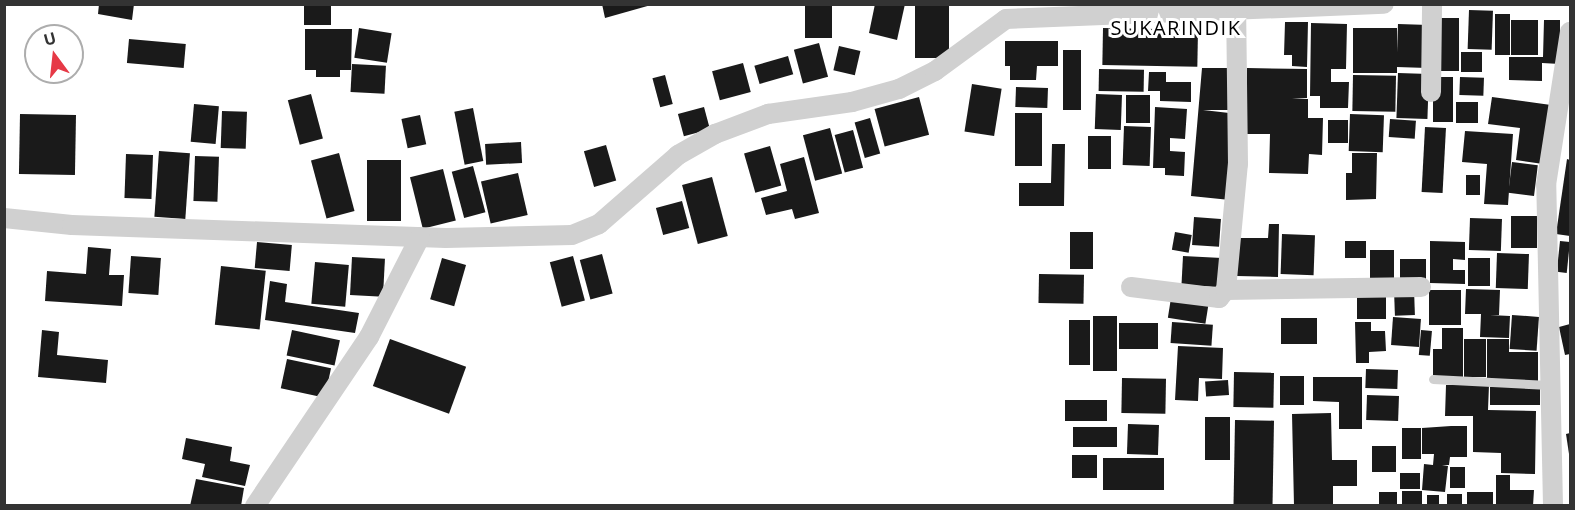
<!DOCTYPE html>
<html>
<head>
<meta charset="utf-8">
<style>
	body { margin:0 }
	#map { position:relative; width:1575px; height:510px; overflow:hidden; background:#fff; font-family:"Open Sans",sans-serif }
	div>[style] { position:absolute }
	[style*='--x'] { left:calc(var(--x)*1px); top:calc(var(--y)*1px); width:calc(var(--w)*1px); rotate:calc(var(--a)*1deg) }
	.building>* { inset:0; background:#1a1a1a; transform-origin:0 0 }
	.service>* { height:9px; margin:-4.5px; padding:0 4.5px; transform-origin:4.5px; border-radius:4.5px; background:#d0d0d0 }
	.minor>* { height:20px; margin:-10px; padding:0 10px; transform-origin:10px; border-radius:10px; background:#d0d0d0 }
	span { translate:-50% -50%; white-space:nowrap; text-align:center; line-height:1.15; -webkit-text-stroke:6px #fff; paint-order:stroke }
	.quarter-label { font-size:20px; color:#000; letter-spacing:1.5px }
	.frame { position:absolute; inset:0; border:6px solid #333; pointer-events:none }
	.north { position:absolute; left:24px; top:24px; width:60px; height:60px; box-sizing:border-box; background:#fff; border:2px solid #adadad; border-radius:50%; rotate:345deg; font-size:16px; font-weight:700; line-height:24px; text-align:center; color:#333 }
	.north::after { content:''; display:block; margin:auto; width:21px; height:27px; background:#e63946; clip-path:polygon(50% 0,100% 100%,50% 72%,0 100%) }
</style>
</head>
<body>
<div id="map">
	<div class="building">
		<div style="clip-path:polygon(99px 4px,134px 4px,132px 20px,98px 14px)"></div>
		<div style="left:304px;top:4px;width:27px;height:21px"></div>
		<div style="clip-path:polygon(602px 4px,651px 4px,651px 5px,605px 18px)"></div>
		<div style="left:805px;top:4px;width:27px;height:34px"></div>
		<div style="clip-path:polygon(875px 4px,905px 4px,897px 40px,869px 33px)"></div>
		<div style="left:915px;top:4px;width:34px;height:54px"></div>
		<div style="left:1469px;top:10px;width:24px;height:39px;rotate:2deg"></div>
		<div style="left:1495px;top:14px;width:15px;height:41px"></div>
		<div style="left:1434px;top:18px;width:25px;height:53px"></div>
		<div style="left:1511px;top:20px;width:27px;height:35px"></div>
		<div style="clip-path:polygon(1544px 20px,1560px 20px,1560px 64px,1542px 63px,1542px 81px,1509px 80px,1509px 57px,1543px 57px)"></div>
		<div style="clip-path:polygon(1285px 22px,1308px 22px,1307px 67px,1292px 66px,1292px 55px,1284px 55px)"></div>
		<div style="clip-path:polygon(1311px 23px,1347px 24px,1346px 69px,1331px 69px,1331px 82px,1349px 82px,1348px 108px,1320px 108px,1320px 96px,1310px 96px)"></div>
		<div style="left:1398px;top:24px;width:31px;height:43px;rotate:2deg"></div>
		<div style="left:359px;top:28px;width:33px;height:30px;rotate:9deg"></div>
		<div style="left:1103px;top:28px;width:95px;height:37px;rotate:1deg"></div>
		<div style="left:1353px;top:28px;width:44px;height:45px"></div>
		<div style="clip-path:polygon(305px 29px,352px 29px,351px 70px,340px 70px,340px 77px,316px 77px,316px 70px,305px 70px)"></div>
		<div style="left:129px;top:39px;width:57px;height:24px;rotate:5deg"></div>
		<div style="clip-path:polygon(1005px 41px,1058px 41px,1058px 66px,1037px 66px,1036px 80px,1010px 80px,1010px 66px,1005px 66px)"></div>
		<div style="left:819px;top:43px;width:35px;height:26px;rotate:75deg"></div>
		<div style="left:839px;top:46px;width:22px;height:25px;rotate:13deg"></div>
		<div style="left:1063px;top:50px;width:18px;height:60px"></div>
		<div style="left:1461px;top:52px;width:21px;height:20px"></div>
		<div style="left:788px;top:56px;width:19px;height:35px;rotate:74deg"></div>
		<div style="left:743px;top:63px;width:30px;height:32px;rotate:75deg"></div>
		<div style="left:352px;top:64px;width:34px;height:28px;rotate:3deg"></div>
		<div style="clip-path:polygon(1202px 68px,1237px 68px,1236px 110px,1203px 110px,1238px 114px,1230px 200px,1191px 196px)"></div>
		<div style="clip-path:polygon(1247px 68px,1307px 69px,1307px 98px,1292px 99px,1308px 99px,1308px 118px,1323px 118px,1322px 155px,1309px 154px,1308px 174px,1269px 173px,1270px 134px,1246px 134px)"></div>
		<div style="left:1099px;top:69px;width:45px;height:22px;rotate:1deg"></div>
		<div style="clip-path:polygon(1149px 72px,1166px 72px,1166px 82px,1191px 82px,1191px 102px,1160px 101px,1160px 91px,1148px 91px)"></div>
		<div style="left:1398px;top:73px;width:31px;height:45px;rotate:2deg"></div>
		<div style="left:665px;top:75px;width:30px;height:13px;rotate:75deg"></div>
		<div style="left:1353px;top:75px;width:43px;height:36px;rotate:1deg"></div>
		<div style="left:1433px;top:77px;width:20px;height:45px"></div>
		<div style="left:1460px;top:77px;width:24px;height:18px;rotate:2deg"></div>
		<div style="left:972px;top:84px;width:30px;height:48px;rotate:9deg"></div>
		<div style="left:1016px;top:87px;width:32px;height:20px;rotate:2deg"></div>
		<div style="left:311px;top:94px;width:46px;height:24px;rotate:75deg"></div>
		<div style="left:1096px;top:94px;width:26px;height:35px;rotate:2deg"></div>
		<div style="left:1126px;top:95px;width:24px;height:28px"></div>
		<div style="left:919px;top:97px;width:39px;height:46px;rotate:75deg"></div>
		<div style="clip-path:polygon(1492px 97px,1551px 105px,1543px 164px,1516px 160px,1520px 128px,1488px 124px)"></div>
		<div style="left:1456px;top:102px;width:22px;height:21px"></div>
		<div style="left:194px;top:104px;width:25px;height:38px;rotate:5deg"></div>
		<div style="left:704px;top:107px;width:23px;height:27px;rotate:75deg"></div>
		<div style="clip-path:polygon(1155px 107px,1187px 109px,1185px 139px,1170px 138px,1170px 151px,1185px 152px,1184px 176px,1165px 175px,1165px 168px,1153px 168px)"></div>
		<div style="left:473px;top:108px;width:54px;height:19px;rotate:79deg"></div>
		<div style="left:222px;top:111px;width:25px;height:37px;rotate:2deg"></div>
		<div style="left:1015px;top:113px;width:27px;height:53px"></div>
		<div style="left:20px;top:114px;width:56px;height:60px;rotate:1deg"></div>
		<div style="left:1350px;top:114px;width:34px;height:37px;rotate:2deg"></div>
		<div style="left:420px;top:115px;width:30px;height:19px;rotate:78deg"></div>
		<div style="left:870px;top:118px;width:37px;height:16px;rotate:74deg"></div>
		<div style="left:1390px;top:119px;width:26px;height:18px;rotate:4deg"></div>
		<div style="left:1328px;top:120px;width:20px;height:23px"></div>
		<div style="left:1124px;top:126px;width:27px;height:39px;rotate:2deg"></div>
		<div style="left:1425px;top:127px;width:21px;height:65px;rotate:3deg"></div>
		<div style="left:830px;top:128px;width:47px;height:28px;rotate:75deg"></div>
		<div style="left:853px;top:130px;width:39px;height:19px;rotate:75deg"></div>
		<div style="clip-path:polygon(1465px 131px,1513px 134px,1508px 205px,1484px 204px,1487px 164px,1462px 162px)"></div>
		<div style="left:1088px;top:136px;width:23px;height:33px"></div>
		<div style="left:521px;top:142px;width:21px;height:36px;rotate:87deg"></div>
		<div style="clip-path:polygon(1052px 144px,1065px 144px,1064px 206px,1019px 206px,1019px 183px,1051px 183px)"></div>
		<div style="left:606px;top:145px;width:37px;height:23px;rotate:74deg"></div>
		<div style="left:770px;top:146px;width:41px;height:27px;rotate:74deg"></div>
		<div style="left:159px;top:151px;width:31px;height:66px;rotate:4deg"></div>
		<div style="left:339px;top:153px;width:60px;height:29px;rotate:75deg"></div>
		<div style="clip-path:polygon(1352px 153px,1377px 153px,1376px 199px,1346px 200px,1346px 173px,1352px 173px)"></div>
		<div style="left:126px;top:154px;width:27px;height:44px;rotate:2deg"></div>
		<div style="left:195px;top:156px;width:24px;height:45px;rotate:2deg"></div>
		<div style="clip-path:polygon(804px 157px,819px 213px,795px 219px,792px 209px,766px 215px,761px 198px,787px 191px,780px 164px)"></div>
		<div style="clip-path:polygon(1567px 159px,1570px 160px,1570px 236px,1556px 234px)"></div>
		<div style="left:367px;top:160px;width:34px;height:61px"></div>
		<div style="left:1512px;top:162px;width:26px;height:31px;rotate:7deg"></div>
		<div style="left:473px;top:166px;width:48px;height:22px;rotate:75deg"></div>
		<div style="left:443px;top:169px;width:53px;height:34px;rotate:76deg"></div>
		<div style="left:518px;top:173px;width:43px;height:38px;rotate:77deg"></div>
		<div style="left:1466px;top:175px;width:14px;height:20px"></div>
		<div style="left:712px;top:177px;width:61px;height:31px;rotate:75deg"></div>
		<div style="left:682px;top:201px;width:28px;height:27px;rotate:75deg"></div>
		<div style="left:1511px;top:216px;width:26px;height:32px"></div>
		<div style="left:1194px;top:217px;width:27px;height:28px;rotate:4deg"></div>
		<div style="left:1470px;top:218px;width:32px;height:32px;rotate:2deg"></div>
		<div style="clip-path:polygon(1269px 224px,1279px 224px,1278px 277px,1237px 276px,1237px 238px,1268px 238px)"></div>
		<div style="left:1070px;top:232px;width:23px;height:37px"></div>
		<div style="left:1175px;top:232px;width:17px;height:18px;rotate:10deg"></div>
		<div style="left:1282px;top:234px;width:33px;height:40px;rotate:2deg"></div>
		<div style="left:1345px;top:241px;width:21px;height:17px"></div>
		<div style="clip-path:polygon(1430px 241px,1465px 242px,1465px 260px,1453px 259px,1453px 270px,1465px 270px,1465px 284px,1430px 283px)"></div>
		<div style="left:1560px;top:241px;width:10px;height:31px;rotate:6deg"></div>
		<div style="left:257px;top:242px;width:35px;height:26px;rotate:5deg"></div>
		<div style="clip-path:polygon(88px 247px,111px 249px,109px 275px,124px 275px,122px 306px,45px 301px,47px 271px,86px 274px)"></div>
		<div style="left:1370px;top:250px;width:24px;height:29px"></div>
		<div style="left:1497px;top:253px;width:32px;height:35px;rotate:2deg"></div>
		<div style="left:602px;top:254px;width:41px;height:23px;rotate:75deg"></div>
		<div style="left:131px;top:256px;width:30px;height:37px;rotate:4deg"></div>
		<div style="left:573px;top:256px;width:46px;height:24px;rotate:75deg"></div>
		<div style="left:1183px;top:256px;width:39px;height:29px;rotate:3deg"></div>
		<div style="left:352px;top:257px;width:33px;height:38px;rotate:3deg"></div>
		<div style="left:442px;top:258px;width:25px;height:43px;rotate:16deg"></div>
		<div style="left:1468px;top:258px;width:22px;height:28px"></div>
		<div style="left:1400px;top:259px;width:26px;height:24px"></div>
		<div style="left:315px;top:262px;width:34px;height:42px;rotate:5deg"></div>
		<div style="left:221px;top:266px;width:45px;height:59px;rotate:6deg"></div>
		<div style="left:1039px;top:274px;width:45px;height:29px;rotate:1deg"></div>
		<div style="clip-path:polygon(270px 281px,287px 284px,285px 302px,359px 313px,355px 333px,265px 320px)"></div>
		<div style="left:1414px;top:289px;width:26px;height:20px;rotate:88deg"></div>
		<div style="clip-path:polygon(1466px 289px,1500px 290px,1499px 315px,1490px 315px,1510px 316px,1509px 338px,1480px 337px,1481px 314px,1465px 314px)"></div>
		<div style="left:1429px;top:290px;width:32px;height:35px"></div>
		<div style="left:1357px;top:293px;width:29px;height:26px"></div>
		<div style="left:1171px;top:298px;width:38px;height:20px;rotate:9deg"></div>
		<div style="left:1512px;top:315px;width:27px;height:34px;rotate:4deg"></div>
		<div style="left:1093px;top:316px;width:24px;height:55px"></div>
		<div style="left:1393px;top:317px;width:28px;height:28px;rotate:4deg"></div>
		<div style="left:1281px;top:318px;width:36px;height:26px"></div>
		<div style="left:1069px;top:320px;width:21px;height:45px"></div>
		<div style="left:1172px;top:322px;width:41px;height:21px;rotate:4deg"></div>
		<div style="clip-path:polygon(1355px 322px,1371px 322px,1371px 331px,1385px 331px,1386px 351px,1369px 352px,1369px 363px,1356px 363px)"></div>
		<div style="left:1119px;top:323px;width:39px;height:26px"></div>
		<div style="clip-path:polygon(1570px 324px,1570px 354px,1565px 355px,1559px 327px)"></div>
		<div style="clip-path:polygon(1442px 328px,1463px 328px,1463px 379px,1433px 379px,1433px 349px,1442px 349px)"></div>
		<div style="clip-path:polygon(42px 330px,59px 332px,57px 355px,108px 360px,106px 383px,38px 377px)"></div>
		<div style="left:292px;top:330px;width:49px;height:26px;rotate:12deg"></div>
		<div style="left:1421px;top:330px;width:11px;height:25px;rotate:5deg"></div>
		<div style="left:390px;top:339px;width:81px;height:50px;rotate:20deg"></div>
		<div style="left:1464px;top:339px;width:22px;height:38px"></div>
		<div style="clip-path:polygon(1487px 339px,1509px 339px,1509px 352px,1538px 352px,1538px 384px,1487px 384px)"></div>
		<div style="clip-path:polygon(1178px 346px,1223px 348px,1222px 379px,1199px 378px,1198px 401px,1175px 400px)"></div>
		<div style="left:287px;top:359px;width:45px;height:30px;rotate:12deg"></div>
		<div style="left:1366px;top:369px;width:32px;height:19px;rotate:2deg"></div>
		<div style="left:1234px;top:372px;width:40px;height:35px;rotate:1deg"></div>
		<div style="left:1280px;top:376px;width:24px;height:29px"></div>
		<div style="clip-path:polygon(1313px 377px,1362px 377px,1362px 429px,1339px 429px,1339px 402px,1313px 401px)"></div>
		<div style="left:1122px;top:378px;width:44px;height:35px;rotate:1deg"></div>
		<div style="left:1228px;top:380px;width:15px;height:23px;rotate:86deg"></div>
		<div style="clip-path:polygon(1446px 385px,1489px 385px,1488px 410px,1536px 411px,1535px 474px,1501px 473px,1501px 453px,1473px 452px,1473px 416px,1445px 416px)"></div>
		<div style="left:1490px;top:387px;width:50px;height:18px"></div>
		<div style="left:1367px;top:395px;width:32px;height:25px;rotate:2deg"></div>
		<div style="left:1065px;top:400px;width:42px;height:21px"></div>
		<div style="clip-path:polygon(1331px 413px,1332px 460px,1357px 460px,1357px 486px,1333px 486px,1333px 506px,1294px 506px,1292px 414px)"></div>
		<div style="left:1205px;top:417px;width:25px;height:43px"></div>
		<div style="left:1235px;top:420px;width:39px;height:86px;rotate:1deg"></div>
		<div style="left:1128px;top:424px;width:31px;height:30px;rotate:2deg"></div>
		<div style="clip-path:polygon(1451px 426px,1467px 426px,1467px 457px,1450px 457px,1449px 465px,1442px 465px,1448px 466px,1445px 492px,1422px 490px,1424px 464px,1433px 465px,1434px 454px,1422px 454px,1422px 428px)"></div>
		<div style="left:1073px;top:427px;width:44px;height:20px"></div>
		<div style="left:1402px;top:428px;width:19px;height:31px"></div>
		<div style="clip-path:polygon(1570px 433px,1570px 454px,1569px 454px,1566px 434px)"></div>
		<div style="clip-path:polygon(186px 438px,232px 447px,230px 461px,250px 465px,245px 486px,202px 477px,205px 464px,182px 459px)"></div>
		<div style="left:1372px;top:446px;width:24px;height:26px"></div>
		<div style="left:1072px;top:455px;width:25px;height:23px"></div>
		<div style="left:1103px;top:458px;width:61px;height:32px"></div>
		<div style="left:1450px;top:467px;width:15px;height:21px"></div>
		<div style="left:1400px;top:473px;width:20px;height:16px"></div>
		<div style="clip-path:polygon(1496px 475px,1510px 475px,1510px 490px,1534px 490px,1533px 506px,1496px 506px)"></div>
		<div style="clip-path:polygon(196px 479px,244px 488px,241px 506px,190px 506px)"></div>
		<div style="left:1402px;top:491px;width:20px;height:15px"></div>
		<div style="left:1379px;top:492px;width:18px;height:14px"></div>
		<div style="left:1467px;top:492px;width:26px;height:14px"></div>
		<div style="left:1447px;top:494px;width:15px;height:12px"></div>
		<div style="left:1427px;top:495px;width:12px;height:11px"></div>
	</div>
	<div class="service">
		<div style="--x:1433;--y:379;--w:116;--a:3"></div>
	</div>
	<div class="minor">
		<div style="--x:1431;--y:92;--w:88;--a:-89.3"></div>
		<div style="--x:4;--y:218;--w:68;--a:5.9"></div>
		<div style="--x:72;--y:225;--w:374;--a:2"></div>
		<div style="--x:446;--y:238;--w:126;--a:-1.4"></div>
		<div style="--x:572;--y:235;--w:29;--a:-22"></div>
		<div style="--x:599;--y:224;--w:105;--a:-41.1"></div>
		<div style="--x:678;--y:155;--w:43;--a:-29.6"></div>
		<div style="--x:715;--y:134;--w:57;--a:-20.7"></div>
		<div style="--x:768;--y:114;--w:85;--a:-8.1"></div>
		<div style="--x:852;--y:102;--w:49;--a:-15.5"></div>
		<div style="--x:899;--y:89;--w:40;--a:-26.6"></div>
		<div style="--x:935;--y:71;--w:88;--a:-36.2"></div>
		<div style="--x:1006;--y:19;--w:378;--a:-2.3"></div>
		<div style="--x:1131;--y:287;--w:89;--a:7.1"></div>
		<div style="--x:1219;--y:298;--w:11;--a:-49"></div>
		<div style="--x:1226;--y:290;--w:127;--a:-84.6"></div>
		<div style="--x:1238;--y:164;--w:154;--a:-90.7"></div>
		<div style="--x:1226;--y:290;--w:195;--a:-0.9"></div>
		<div style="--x:255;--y:506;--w:204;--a:-56"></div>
		<div style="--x:369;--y:337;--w:112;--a:-63"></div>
		<div style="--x:1553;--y:506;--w:321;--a:-91.2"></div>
		<div style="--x:1546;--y:185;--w:155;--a:-81.1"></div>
	</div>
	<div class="quarter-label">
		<span style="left:1176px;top:27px">SUKARINDIK</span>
	</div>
	<div class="frame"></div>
	<div class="north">U</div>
</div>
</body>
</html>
